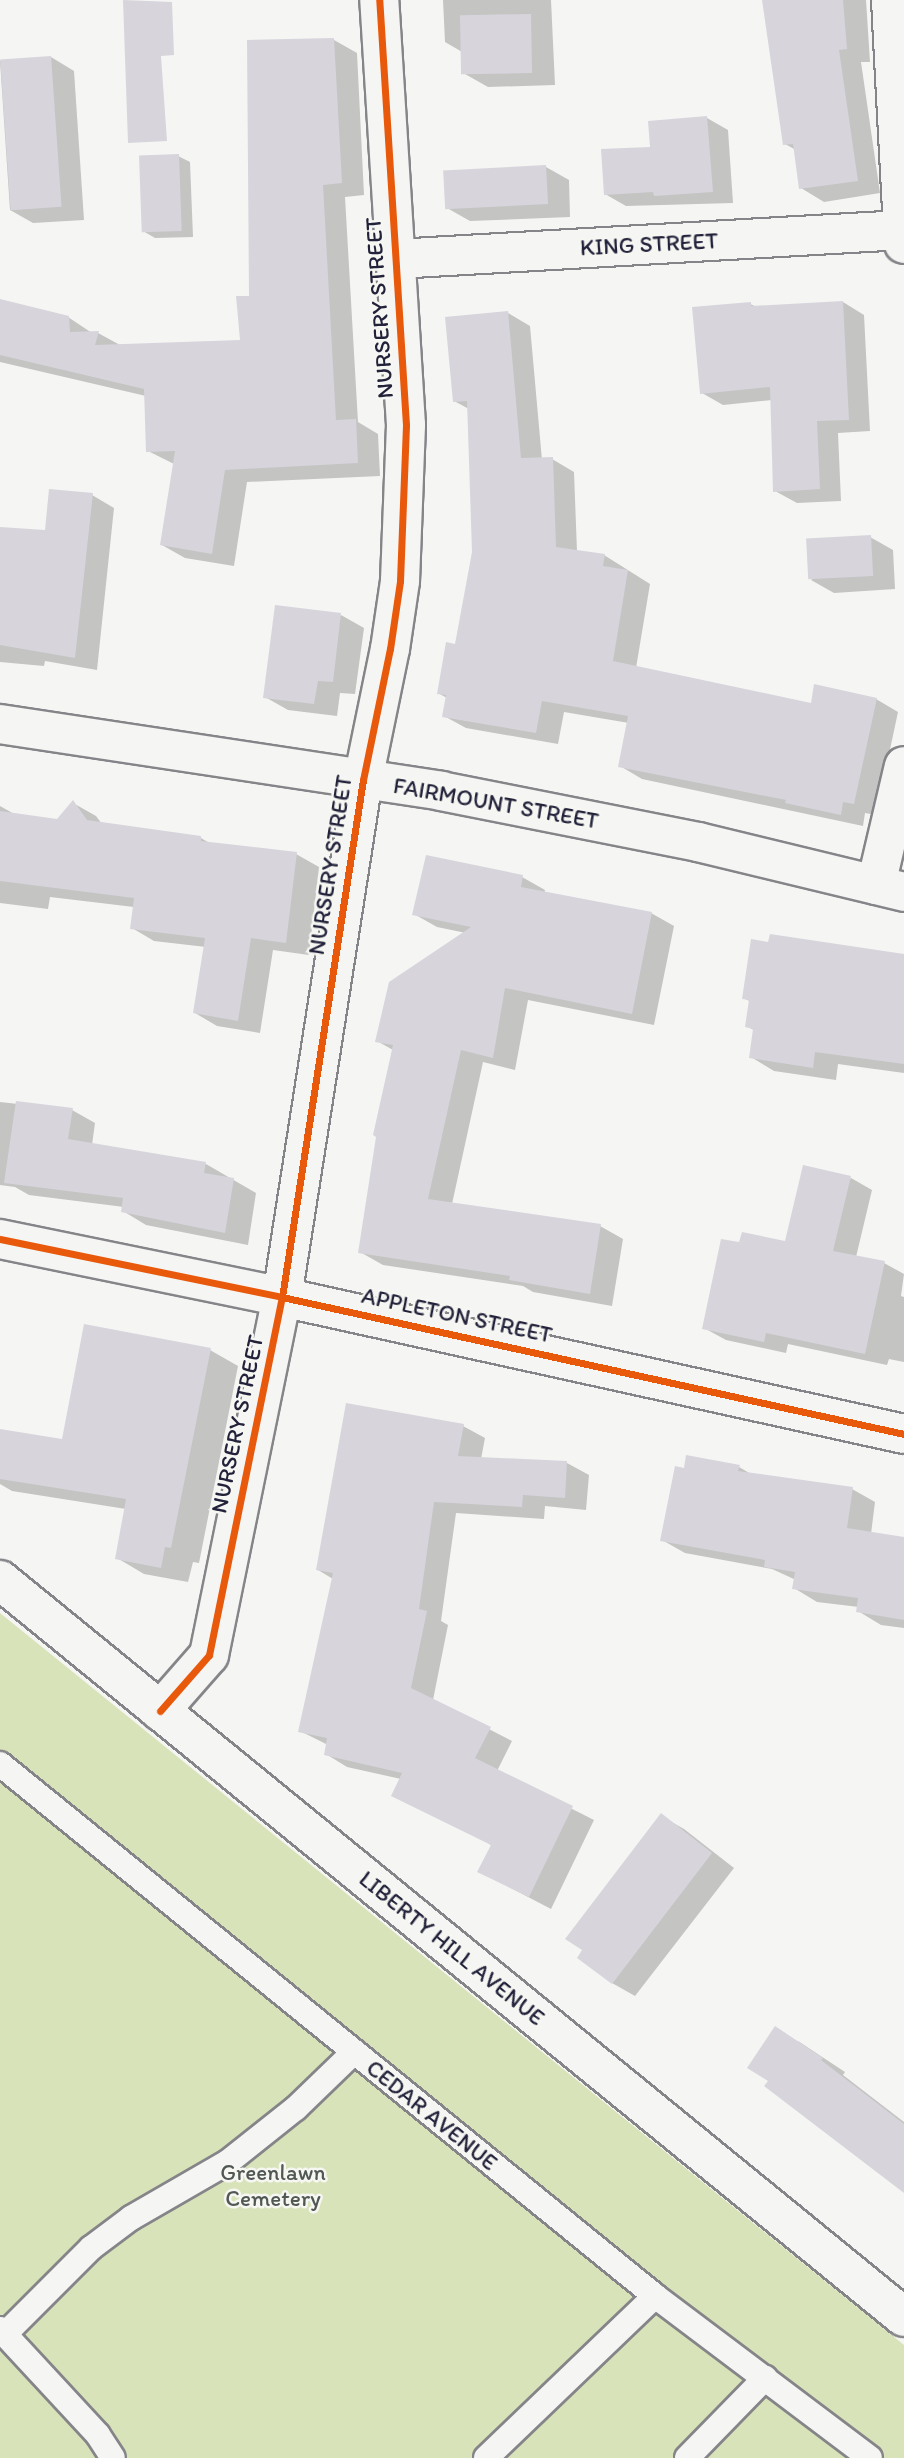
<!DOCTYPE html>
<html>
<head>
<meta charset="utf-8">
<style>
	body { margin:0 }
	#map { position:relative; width:904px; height:2458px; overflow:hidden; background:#f5f5f3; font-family:Itim,sans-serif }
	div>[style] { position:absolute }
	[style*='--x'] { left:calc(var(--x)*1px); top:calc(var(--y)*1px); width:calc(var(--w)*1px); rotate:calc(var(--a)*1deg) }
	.green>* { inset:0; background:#d8e3ba }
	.shadow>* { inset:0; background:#0003 }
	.building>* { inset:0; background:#d7d4dc; transform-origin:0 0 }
	.roads { filter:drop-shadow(2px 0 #858589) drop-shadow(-2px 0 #858589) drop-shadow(0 2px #858589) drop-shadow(0 -2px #858589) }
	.service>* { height:24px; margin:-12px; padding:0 12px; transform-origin:12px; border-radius:12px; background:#f5f5f3 }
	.minor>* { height:38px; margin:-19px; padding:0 19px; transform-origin:19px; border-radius:19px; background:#f5f5f3 }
	.secondary>* { height:38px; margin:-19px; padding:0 19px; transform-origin:19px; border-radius:19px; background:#f5f5f3 }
	.cycleway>* { height:7px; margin:-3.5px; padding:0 3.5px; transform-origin:3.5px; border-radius:3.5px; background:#e8590c }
	span { translate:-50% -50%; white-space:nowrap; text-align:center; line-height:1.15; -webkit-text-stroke:5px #f6f6f2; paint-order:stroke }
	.street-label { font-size:23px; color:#22223b }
	.park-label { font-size:23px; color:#515853 }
</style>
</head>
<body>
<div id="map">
	<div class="green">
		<div style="clip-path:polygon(0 1613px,904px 2345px,904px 2458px,0 2458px)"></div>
	</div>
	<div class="shadow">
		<div style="clip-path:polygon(443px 0,551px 0,555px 85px,488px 87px,465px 74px,464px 53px,445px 42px)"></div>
		<div style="clip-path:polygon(764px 0,866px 0,870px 62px,861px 62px,880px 193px,824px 202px,801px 188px,796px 150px,785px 144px)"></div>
		<div style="clip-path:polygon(334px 40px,357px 53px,364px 195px,345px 197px,358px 422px,378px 434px,380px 476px,247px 482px,234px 566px,185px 558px,162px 545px,174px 464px,148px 451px,146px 396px,0 362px,0 301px,68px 317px,92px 333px,98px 333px,120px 345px,241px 341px,251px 297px)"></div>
		<div style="clip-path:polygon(51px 57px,74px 71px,84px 220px,33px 223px,10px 210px,0 61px)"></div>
		<div style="clip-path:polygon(707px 118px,728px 130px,733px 203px,626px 206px,605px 194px,652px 148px)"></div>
		<div style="clip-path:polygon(178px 156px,190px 162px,193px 237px,155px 238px,143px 231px)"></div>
		<div style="clip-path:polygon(546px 167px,569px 180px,570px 217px,470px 221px,447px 208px)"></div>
		<div style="clip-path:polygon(843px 302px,864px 315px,870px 431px,838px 433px,841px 501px,797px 503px,775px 491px,772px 400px,723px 405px,702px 393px,750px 304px,757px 307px)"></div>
		<div style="clip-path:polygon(508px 313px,530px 326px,542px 460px,552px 459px,574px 472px,577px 551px,604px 555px,650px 584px,636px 668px,812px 705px,876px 699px,898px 712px,876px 815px,865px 813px,863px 826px,642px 779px,620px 766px,629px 723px,564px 712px,558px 744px,466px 728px,444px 716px,447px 698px,438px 693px,456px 646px,474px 552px,469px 409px,454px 401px)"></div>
		<div style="clip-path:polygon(92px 495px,114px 508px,97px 670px,45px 661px,44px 666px,0 662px,0 550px,47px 532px)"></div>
		<div style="clip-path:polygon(870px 537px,893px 550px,895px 589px,834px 593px,811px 580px)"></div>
		<div style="clip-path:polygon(341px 615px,364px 628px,355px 694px,340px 693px,337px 716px,288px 710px,265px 697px)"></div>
		<div style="clip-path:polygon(73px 803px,96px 816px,102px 824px,201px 838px,211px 844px,296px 854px,319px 867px,309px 955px,273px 950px,260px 1033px,217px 1026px,195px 1013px,206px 947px,154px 941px,132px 928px,134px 907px,50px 897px,48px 909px,0 903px,0 806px,16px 815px,57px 820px)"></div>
		<div style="clip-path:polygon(522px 877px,545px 890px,544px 894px,651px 913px,674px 926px,654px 1025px,528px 1000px,515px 1070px,483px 1062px,452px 1204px,600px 1226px,623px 1239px,612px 1306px,533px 1292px,523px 1286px,383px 1265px,360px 1252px,393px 1050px,377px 1041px,466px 933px,437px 927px,414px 914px)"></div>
		<div style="clip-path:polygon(904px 956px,904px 1073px,838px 1064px,836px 1080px,774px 1071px,751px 1057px,755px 1031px,747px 1026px,751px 1002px,744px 998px)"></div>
		<div style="clip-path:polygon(0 1102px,72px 1110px,95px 1123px,92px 1145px,206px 1164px,256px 1193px,248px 1245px,146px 1225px,123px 1211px,124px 1207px,29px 1195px,15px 1187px,0 1185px)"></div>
		<div style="clip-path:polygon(851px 1178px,872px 1190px,856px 1257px,884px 1263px,904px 1274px,901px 1296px,904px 1297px,904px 1362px,889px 1359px,887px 1365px,788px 1344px,786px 1353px,726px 1340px,704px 1328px,741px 1244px,786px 1243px)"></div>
		<div style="clip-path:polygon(210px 1350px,238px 1366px,199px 1563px,193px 1562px,188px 1582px,144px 1574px,117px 1558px,126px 1509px,12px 1491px,0 1484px,0 1431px,64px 1441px)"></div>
		<div style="clip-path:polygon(463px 1426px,485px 1438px,481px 1459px,567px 1463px,589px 1475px,586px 1510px,545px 1506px,544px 1519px,456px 1513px,441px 1621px,448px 1625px,433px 1700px,512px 1741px,497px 1771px,594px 1820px,551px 1909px,480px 1872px,492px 1846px,401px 1779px,347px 1767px,326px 1754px,328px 1745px,300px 1731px,333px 1579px,318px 1570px)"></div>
		<div style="clip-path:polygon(739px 1467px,751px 1474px,852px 1489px,875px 1502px,871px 1534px,904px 1539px,904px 1628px,881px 1625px,858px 1611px,859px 1607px,817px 1602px,794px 1588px,796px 1580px,772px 1569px,685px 1553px,662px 1540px)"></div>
		<div style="clip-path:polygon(661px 1816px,684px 1829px,734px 1868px,635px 1996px,612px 1983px,584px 1950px)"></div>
		<div style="clip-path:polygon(798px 2041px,845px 2072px,843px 2075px,904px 2122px,904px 2191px)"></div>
	</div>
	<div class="building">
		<div style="clip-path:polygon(123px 0,172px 2px,174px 55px,161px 56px,167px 141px,128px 143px)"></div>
		<div style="clip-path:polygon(762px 0,843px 0,847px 49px,839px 50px,858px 181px,799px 189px,793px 144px,783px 145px)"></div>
		<div style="left:531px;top:14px;width:59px;height:71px;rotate:89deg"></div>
		<div style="clip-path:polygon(334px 38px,342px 183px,323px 185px,336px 420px,356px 419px,358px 463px,225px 470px,212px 554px,160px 545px,175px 451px,146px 452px,144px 389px,0 355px,0 299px,69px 316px,70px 332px,99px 331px,95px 345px,240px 340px,236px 296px,249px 296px,247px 40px)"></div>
		<div style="left:51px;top:56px;width:151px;height:51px;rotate:86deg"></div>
		<div style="clip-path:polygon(707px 116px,713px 192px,654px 196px,653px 192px,604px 195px,601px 149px,650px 147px,648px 121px)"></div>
		<div style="left:179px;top:154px;width:77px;height:40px;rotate:88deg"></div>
		<div style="left:546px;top:165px;width:39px;height:103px;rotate:87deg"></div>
		<div style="clip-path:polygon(843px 301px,849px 420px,817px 421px,820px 489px,773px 492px,770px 387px,700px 394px,692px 307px,751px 302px,751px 306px)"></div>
		<div style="clip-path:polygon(508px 311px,521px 458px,553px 457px,556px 547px,605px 554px,603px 566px,628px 570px,613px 661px,811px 703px,814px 684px,877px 698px,854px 804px,843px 802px,841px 815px,785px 803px,786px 800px,618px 767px,628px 716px,542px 701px,536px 733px,442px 717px,446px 695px,437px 694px,446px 642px,455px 644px,472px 552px,467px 401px,453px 402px,445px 317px)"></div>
		<div style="clip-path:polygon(49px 489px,93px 493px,75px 658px,0 645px,0 527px,45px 530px)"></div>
		<div style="left:871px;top:535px;width:41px;height:65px;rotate:87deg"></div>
		<div style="clip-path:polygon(275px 605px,341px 613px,333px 682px,318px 681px,314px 704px,263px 698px)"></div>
		<div style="clip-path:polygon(73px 800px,87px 820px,201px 836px,201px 841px,297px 852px,286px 943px,251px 938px,238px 1021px,193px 1013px,205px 938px,130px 929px,134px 898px,0 881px,0 811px,57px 819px)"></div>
		<div style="clip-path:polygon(426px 855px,523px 875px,521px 887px,652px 912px,632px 1014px,505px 988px,493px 1058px,461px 1050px,428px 1199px,601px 1224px,590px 1294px,509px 1280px,510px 1276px,358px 1253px,376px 1137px,373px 1135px,393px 1045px,375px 1042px,389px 982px,471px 927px,412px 915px)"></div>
		<div style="clip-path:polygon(770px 934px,904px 954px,904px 1064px,815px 1052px,813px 1068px,749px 1058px,753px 1029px,745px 1027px,749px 1000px,742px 999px,751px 939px,768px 942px)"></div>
		<div style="clip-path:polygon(16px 1101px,73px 1108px,68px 1139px,206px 1162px,204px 1173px,234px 1178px,225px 1233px,121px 1212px,123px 1198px,4px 1183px)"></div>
		<div style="clip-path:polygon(803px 1165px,851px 1176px,833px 1251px,885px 1261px,865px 1354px,766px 1333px,764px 1342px,702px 1329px,721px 1239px,739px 1242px,742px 1232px,785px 1241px)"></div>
		<div style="clip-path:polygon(84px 1324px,211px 1348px,171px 1548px,165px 1547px,161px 1568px,115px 1559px,126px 1499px,0 1479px,0 1429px,62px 1439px)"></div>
		<div style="clip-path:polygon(346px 1403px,464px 1424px,458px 1456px,567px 1461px,565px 1498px,523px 1495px,522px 1507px,434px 1502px,419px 1609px,427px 1611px,411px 1688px,491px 1727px,475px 1758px,573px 1806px,529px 1897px,477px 1872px,491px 1845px,391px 1796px,402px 1773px,324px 1755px,327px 1738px,298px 1732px,333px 1573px,316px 1570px)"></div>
		<div style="clip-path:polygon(686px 1455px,740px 1465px,738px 1471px,853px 1487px,847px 1528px,904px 1537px,904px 1620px,856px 1612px,858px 1598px,792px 1589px,795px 1572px,764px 1567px,765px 1560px,660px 1541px,675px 1466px,684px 1468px)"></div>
		<div style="clip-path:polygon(661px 1813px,712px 1853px,612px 1984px,577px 1958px,582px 1950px,565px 1939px)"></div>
		<div style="clip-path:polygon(775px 2026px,823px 2058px,821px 2060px,904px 2124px,904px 2193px,764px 2086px,768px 2081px,747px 2068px)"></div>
	</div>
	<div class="roads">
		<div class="service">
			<div style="--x:0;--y:1764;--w:844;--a:39.08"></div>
			<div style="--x:655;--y:2296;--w:269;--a:37"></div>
			<div style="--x:0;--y:2329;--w:144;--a:47.2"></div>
			<div style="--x:98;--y:2435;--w:27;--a:57"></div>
			<div style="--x:5;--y:2334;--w:122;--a:-45"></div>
			<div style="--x:91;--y:2248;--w:50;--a:-36.9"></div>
			<div style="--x:131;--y:2218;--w:112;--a:-30"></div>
			<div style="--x:228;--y:2162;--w:87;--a:-38.5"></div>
			<div style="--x:296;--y:2108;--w:81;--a:-44"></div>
			<div style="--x:486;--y:2458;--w:234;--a:-43.8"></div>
			<div style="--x:687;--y:2458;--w:112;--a:-45.7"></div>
		</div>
		<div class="minor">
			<div style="--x:891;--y:0;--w:244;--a:87"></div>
			<div style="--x:395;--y:259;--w:509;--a:-3.27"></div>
			<div style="--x:0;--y:724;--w:446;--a:8.6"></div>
			<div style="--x:441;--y:791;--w:262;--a:11.2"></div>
			<div style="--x:698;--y:842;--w:212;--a:13.6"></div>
			<div style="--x:876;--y:885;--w:122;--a:-76.8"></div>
			<div style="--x:0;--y:1239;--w:288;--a:11.6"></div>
			<div style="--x:282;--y:1297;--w:637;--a:12.42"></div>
			<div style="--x:160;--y:1711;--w:74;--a:-48.8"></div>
			<div style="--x:209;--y:1655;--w:365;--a:-78.5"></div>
			<div style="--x:282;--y:1297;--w:523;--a:-81.1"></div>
			<div style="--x:363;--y:780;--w:134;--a:-78.4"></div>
			<div style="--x:390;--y:649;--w:69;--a:-81.6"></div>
			<div style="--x:400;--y:581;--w:156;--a:-87.8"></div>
			<div style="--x:406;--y:425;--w:426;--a:-93.6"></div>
		</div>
		<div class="secondary">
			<div style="--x:0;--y:1580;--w:1166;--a:39.19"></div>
		</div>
	</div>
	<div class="cycleway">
		<div style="--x:0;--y:1239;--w:288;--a:11.6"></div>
		<div style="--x:282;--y:1297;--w:637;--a:12.42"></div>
		<div style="--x:160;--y:1711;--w:74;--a:-48.8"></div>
		<div style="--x:209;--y:1655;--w:365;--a:-78.5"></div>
		<div style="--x:282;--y:1297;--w:523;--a:-81.1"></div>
		<div style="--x:363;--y:780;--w:134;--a:-78.4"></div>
		<div style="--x:390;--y:649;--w:69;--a:-81.6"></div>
		<div style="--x:400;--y:581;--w:156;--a:-87.8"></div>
		<div style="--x:406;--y:425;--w:426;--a:-93.6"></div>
	</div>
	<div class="street-label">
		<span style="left:649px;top:244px;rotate:-3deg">KING STREET</span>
		<span style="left:379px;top:308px;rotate:-94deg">NURSERY STREET</span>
		<span style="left:496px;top:803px;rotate:10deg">FAIRMOUNT STREET</span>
		<span style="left:330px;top:865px;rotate:-81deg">NURSERY STREET</span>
		<span style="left:457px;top:1315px;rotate:12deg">APPLETON STREET</span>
		<span style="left:237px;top:1424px;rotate:-78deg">NURSERY STREET</span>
		<span style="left:452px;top:1948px;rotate:39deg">LIBERTY HILL AVENUE</span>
		<span style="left:432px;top:2115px;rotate:39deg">CEDAR AVENUE</span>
	</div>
	<div class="park-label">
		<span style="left:273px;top:2185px">Greenlawn<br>Cemetery</span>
	</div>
</div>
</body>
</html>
